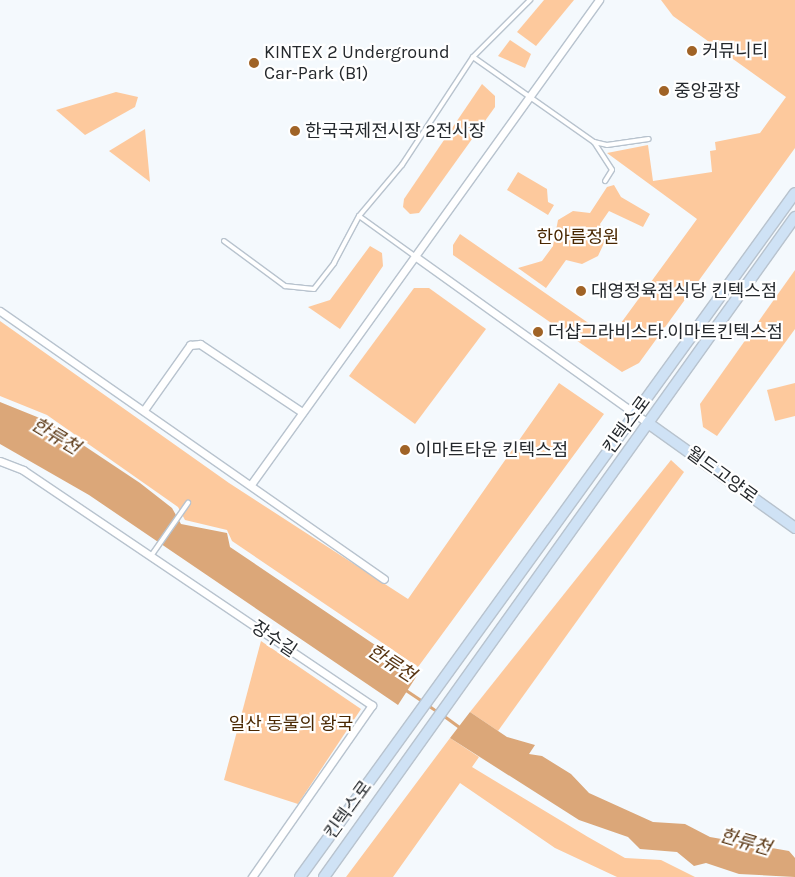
<!DOCTYPE html>
<html>
<head>
<meta charset="utf-8">
<style>
	body { margin:0 }
	#map { position:relative; width:795px; height:877px; overflow:hidden; background:#f4f9fd; font-family:Karla,"Noto Sans KR",sans-serif }
	div>[style] { position:absolute }
	[style*='--x'] { left:calc(var(--x)*1px); top:calc(var(--y)*1px); width:calc(var(--w)*1px); rotate:calc(var(--a)*1deg) }
	.green>* { inset:0; background:#fdc99d }
	.water>* { inset:0; background:#dba779 }
	.stream>* { height:2.5px; margin:-1.25px; padding:0 1.25px; transform-origin:1.25px; border-radius:1.25px; background:#dba779 }
	.roads { filter:drop-shadow(1px 0 #b8c3ce) drop-shadow(-1px 0 #b8c3ce) drop-shadow(0 1px #b8c3ce) drop-shadow(0 -1px #b8c3ce) }
	.service>* { height:4px; margin:-2px; padding:0 2px; transform-origin:2px; border-radius:2px; background:#fff }
	.minor>* { height:7px; margin:-3.5px; padding:0 3.5px; transform-origin:3.5px; border-radius:3.5px; background:#fff }
	.secondary>* { height:10px; margin:-5px; padding:0 5px; transform-origin:5px; border-radius:5px; background:#cfe2f5 }
	.dots>* { width:14px; height:14px; translate:-50% -50%; box-sizing:border-box; border:2px solid #fff; border-radius:50% }
	span { translate:-50% -50%; white-space:nowrap; text-align:center; line-height:1.15; -webkit-text-stroke:4.5px #fff; paint-order:stroke }
	.poi-label { font-size:18px; color:#25292d }
	.left { translate:0 -50%; text-align:left }
	.park-label { font-size:18px; color:#492701 }
	.street-label { font-size:18px; color:#25292d }
	.water-label { font-size:19px; color:#593613; font-style:italic }
</style>
</head>
<body>
<div id="map">
	<div class="green">
		<div style="clip-path:polygon(544px 0,574px 0,536px 46px,517px 32px)"></div>
		<div style="clip-path:polygon(661px 0,795px 0,795px 148px,639px 363px,622px 372px,453px 255px,453px 245px,460px 234px,610px 338px,697px 219px,607px 153px,648px 145px,653px 181px,712px 172px,710px 151px,716px 150px,715px 142px,760px 133px,786px 97px,673px 16px)"></div>
		<div style="clip-path:polygon(510px 40px,531px 54px,525px 68px,498px 56px)"></div>
		<div style="clip-path:polygon(482px 84px,495px 96px,495px 107px,419px 213px,410px 214px,403px 207px,404px 199px)"></div>
		<div style="clip-path:polygon(116px 92px,138px 97px,135px 107px,85px 135px,56px 110px)"></div>
		<div style="clip-path:polygon(145px 129px,150px 182px,109px 151px)"></div>
		<div style="clip-path:polygon(518px 172px,547px 189px,548px 202px,554px 205px,548px 215px,507px 190px)"></div>
		<div style="clip-path:polygon(614px 185px,621px 197px,650px 214px,643px 227px,609px 211px,600px 224px,605px 241px,598px 256px,582px 264px,566px 260px,546px 288px,518px 268px,542px 261px,553px 246px,558px 220px,573px 211px,590px 213px,607px 187px)"></div>
		<div style="clip-path:polygon(370px 246px,382px 253px,383px 266px,340px 329px,308px 307px,330px 300px)"></div>
		<div style="clip-path:polygon(795px 270px,795px 329px,717px 436px,703px 427px,700px 404px)"></div>
		<div style="clip-path:polygon(414px 288px,429px 288px,486px 329px,415px 424px,349px 376px)"></div>
		<div style="clip-path:polygon(0 321px,229px 483px,408px 599px,559px 383px,604px 414px,418px 667px,232px 541px,227px 530px,185px 520px,178px 507px,47px 415px,0 396px)"></div>
		<div style="clip-path:polygon(795px 383px,795px 416px,775px 421px,767px 390px)"></div>
		<div style="clip-path:polygon(671px 460px,684px 472px,498px 731px,470px 712px)"></div>
		<div style="clip-path:polygon(261px 641px,361px 709px,298px 804px,224px 780px)"></div>
		<div style="clip-path:polygon(450px 738px,479px 757px,472px 767px,588px 837px,625px 858px,661px 860px,695px 877px,617px 877px,555px 848px,460px 783px,393px 877px,346px 877px)"></div>
	</div>
	<div class="water">
		<div style="clip-path:polygon(0 402px,47px 421px,140px 483px,172px 508px,181px 524px,227px 533px,230px 547px,418px 674px,398px 705px,89px 495px,0 444px)"></div>
		<div style="clip-path:polygon(470px 712px,507px 737px,535px 745px,529px 754px,542px 756px,571px 774px,589px 793px,653px 822px,685px 824px,710px 837px,789px 851px,795px 858px,795px 877px,739px 874px,706px 863px,694px 866px,677px 852px,640px 849px,628px 837px,579px 820px,450px 738px)"></div>
	</div>
	<div class="stream">
		<div style="--x:406;--y:690;--w:22;--a:34"></div>
		<div style="--x:428;--y:705;--w:12;--a:35"></div>
		<div style="--x:443;--y:715;--w:22;--a:36"></div>
	</div>
	<div class="roads">
		<div class="service">
			<div style="--x:473;--y:57;--w:148;--a:35.1"></div>
			<div style="--x:594;--y:142;--w:13;--a:13"></div>
			<div style="--x:607;--y:145;--w:42;--a:-8.1"></div>
			<div style="--x:594;--y:142;--w:33;--a:57"></div>
			<div style="--x:612;--y:170;--w:13;--a:122"></div>
			<div style="--x:359;--y:216;--w:70;--a:35.7"></div>
			<div style="--x:224;--y:241;--w:76;--a:36.4"></div>
			<div style="--x:285;--y:286;--w:29;--a:6"></div>
			<div style="--x:314;--y:289;--w:33;--a:-52"></div>
			<div style="--x:334;--y:263;--w:53;--a:-62"></div>
			<div style="--x:359;--y:216;--w:67;--a:-49.9"></div>
			<div style="--x:402;--y:165;--w:129;--a:-56.7"></div>
			<div style="--x:473;--y:57;--w:81;--a:-45"></div>
			<div style="--x:151;--y:556;--w:65;--a:-55.1"></div>
		</div>
		<div class="minor">
			<div style="--x:416;--y:257;--w:285;--a:35.6"></div>
			<div style="--x:0;--y:311;--w:468;--a:34.9"></div>
			<div style="--x:144;--y:410;--w:80;--a:-54.7"></div>
			<div style="--x:190;--y:345;--w:10;--a:-6"></div>
			<div style="--x:200;--y:344;--w:123;--a:33.7"></div>
			<div style="--x:0;--y:461;--w:25;--a:21"></div>
			<div style="--x:23;--y:470;--w:421;--a:34"></div>
			<div style="--x:372;--y:705;--w:210;--a:124.9"></div>
			<div style="--x:252;--y:483;--w:595;--a:-54.31"></div>
		</div>
		<div class="secondary">
			<div style="--x:648;--y:423;--w:181;--a:35.5"></div>
			<div style="--x:300;--y:877;--w:844;--a:-54.11"></div>
			<div style="--x:324;--y:877;--w:811;--a:-54.49"></div>
		</div>
	</div>
	<div class="dots">
		<div style="left:692px;top:51px;background:#a06326"></div>
		<div style="left:254px;top:63px;background:#a06326"></div>
		<div style="left:664px;top:91px;background:#a06326"></div>
		<div style="left:295px;top:131px;background:#a06326"></div>
		<div style="left:581px;top:291px;background:#a06326"></div>
		<div style="left:538px;top:332px;background:#a06326"></div>
		<div style="left:405px;top:450px;background:#a06326"></div>
	</div>
	<div class="poi-label">
		<span class="left" style="left:702px;top:51px">커뮤니티</span>
		<span class="left" style="left:264px;top:63px">KINTEX 2 Underground<br>Car-Park (B1)</span>
		<span class="left" style="left:674px;top:91px">중앙광장</span>
		<span class="left" style="left:305px;top:131px">한국국제전시장 2전시장</span>
		<span class="left" style="left:591px;top:291px">대영정육점식당 킨텍스점</span>
		<span class="left" style="left:548px;top:332px">더샵그라비스타.이마트킨텍스점</span>
		<span class="left" style="left:415px;top:450px">이마트타운 킨텍스점</span>
	</div>
	<div class="park-label">
		<span style="left:578px;top:237px">한아름정원</span>
		<span style="left:291px;top:724px">일산 동물의 왕국</span>
	</div>
	<div class="street-label">
		<span style="left:627px;top:425px;rotate:-54deg">킨텍스로</span>
		<span style="left:722px;top:475px;rotate:36deg">월드고양로</span>
		<span style="left:274px;top:639px;rotate:34deg">장수길</span>
		<span style="left:348px;top:810px;rotate:-54deg">킨텍스로</span>
	</div>
	<div class="water-label">
		<span style="left:55px;top:437px;rotate:31deg">한류천</span>
		<span style="left:391px;top:664px;rotate:33deg">한류천</span>
		<span style="left:745px;top:843px;rotate:16deg">한류천</span>
	</div>
</div>
</body>
</html>
